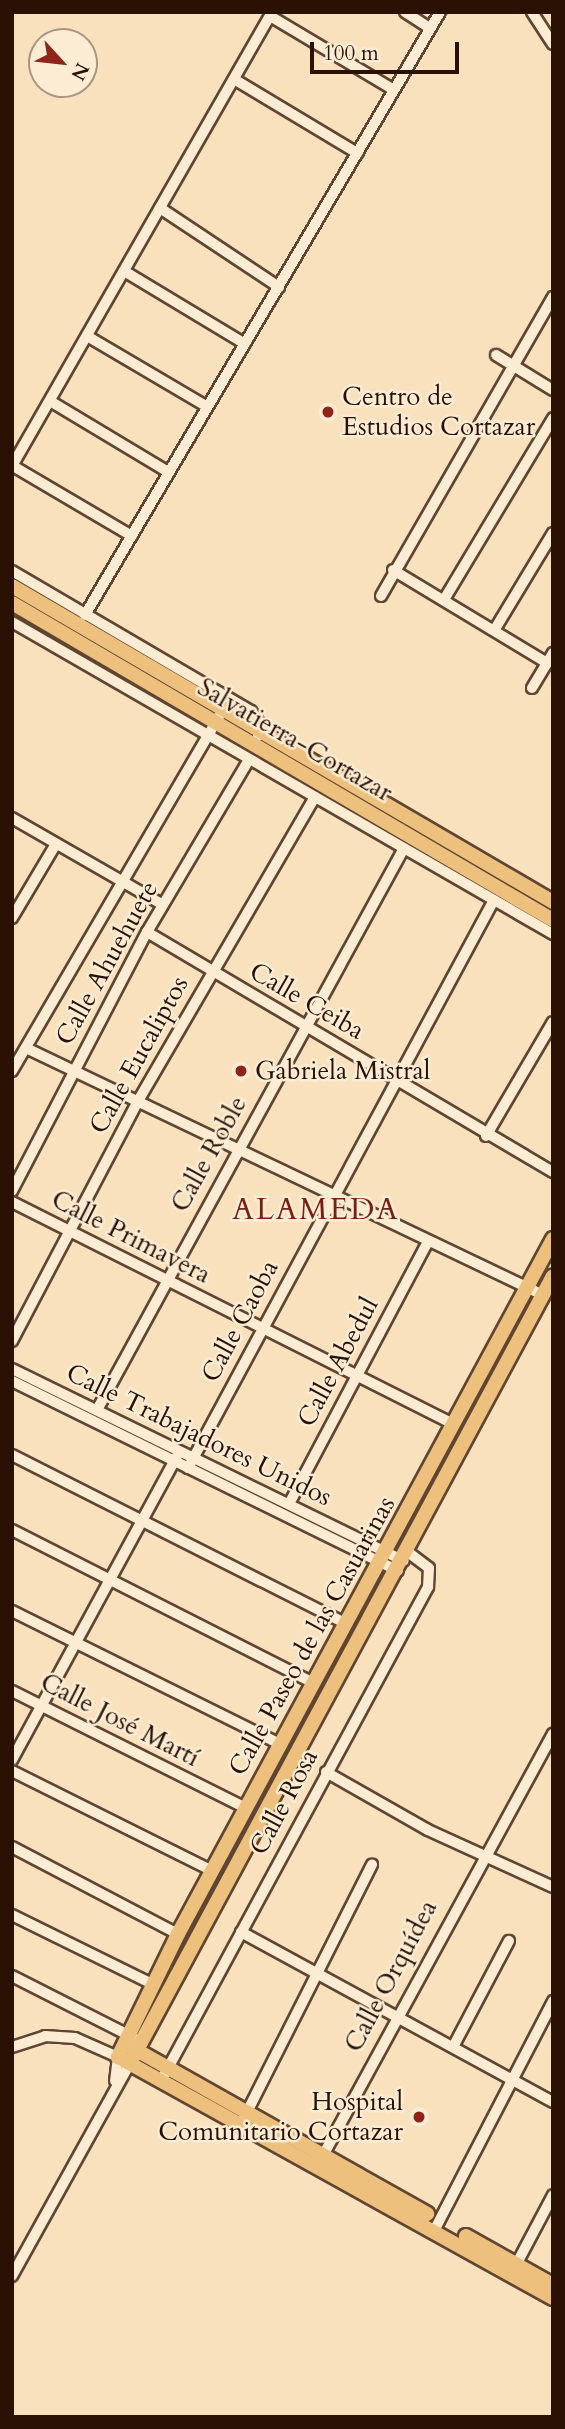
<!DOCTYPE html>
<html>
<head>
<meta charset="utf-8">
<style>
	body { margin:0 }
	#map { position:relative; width:565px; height:2429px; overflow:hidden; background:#fae1bd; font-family:Cardo,serif }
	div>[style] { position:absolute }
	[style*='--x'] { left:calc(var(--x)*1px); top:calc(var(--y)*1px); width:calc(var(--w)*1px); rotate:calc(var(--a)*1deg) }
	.roads { filter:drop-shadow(2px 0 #5f4532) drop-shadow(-2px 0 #5f4532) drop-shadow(0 2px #5f4532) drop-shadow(0 -2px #5f4532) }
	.minor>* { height:10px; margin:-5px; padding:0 5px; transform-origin:5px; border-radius:5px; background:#fcecd4 }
	.major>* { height:14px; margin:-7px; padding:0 7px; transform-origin:7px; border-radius:7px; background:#edc07e }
	.dots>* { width:19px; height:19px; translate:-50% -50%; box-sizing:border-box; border:4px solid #fcecd4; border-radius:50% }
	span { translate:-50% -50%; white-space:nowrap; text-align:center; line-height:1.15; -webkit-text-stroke:5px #fcecd4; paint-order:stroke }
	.poi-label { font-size:26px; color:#2b1104 }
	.left { translate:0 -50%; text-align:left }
	.right { translate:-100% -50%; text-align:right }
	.street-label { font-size:26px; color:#2b1104 }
	.quarter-label { font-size:30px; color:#7a1f14; letter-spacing:2px }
	.frame { position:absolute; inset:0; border:14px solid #2b1104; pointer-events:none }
	.north { position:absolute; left:28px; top:28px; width:70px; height:70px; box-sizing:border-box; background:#fcecd4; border:2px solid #a89481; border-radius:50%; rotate:117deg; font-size:19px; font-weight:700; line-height:28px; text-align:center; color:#2b1104 }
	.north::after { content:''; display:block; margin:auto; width:24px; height:32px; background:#8f2418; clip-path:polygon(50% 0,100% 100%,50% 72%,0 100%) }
	.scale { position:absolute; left:310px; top:42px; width:149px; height:32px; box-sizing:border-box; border:4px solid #2b1104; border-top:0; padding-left:9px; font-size:21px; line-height:24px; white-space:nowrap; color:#2b1104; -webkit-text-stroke:5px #fcecd4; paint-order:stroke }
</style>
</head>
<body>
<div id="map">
	<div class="roads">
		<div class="minor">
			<div style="--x:405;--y:12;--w:30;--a:33"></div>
			<div style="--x:532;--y:12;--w:38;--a:57"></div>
			<div style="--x:270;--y:16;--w:144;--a:30.8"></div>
			<div style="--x:234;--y:79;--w:144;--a:31"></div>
			<div style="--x:160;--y:208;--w:143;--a:33.6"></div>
			<div style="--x:124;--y:271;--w:141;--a:31.1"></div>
			<div style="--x:87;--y:336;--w:138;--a:30.5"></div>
			<div style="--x:496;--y:355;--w:67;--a:31.6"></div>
			<div style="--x:50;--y:401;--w:138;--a:31"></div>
			<div style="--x:12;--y:466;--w:523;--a:-60.2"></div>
			<div style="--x:13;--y:466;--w:138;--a:30.5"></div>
			<div style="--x:393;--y:570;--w:180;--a:31.1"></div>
			<div style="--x:12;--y:571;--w:277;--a:30.4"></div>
			<div style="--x:251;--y:711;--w:16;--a:55"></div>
			<div style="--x:260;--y:724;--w:12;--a:99"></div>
			<div style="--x:381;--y:596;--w:345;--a:-60.1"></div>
			<div style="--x:445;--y:598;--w:210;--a:-59"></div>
			<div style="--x:85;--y:615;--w:700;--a:-59.51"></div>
			<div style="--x:12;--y:622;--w:625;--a:29.97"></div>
			<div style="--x:495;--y:629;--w:112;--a:-58.9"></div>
			<div style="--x:532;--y:688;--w:41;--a:-59"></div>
			<div style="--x:12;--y:818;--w:174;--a:29.9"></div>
			<div style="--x:12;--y:918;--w:86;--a:-59.3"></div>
			<div style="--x:147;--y:932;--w:472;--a:30.6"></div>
			<div style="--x:26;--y:1048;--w:573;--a:25.54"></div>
			<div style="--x:12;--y:1071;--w:418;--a:-59.7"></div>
			<div style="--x:486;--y:1136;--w:132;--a:-59.6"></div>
			<div style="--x:12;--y:1191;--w:292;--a:-62.5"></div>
			<div style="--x:147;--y:932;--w:199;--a:-59.4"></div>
			<div style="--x:12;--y:1202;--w:495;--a:26.7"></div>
			<div style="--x:12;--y:1341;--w:271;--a:-62.3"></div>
			<div style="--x:138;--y:1101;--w:352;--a:-59.8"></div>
			<div style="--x:12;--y:1369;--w:436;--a:26.1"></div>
			<div style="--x:12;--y:1381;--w:430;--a:26.2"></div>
			<div style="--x:97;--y:1410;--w:640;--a:-61.35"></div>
			<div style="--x:12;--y:1455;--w:375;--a:26.8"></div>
			<div style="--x:188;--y:1468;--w:645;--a:-61.69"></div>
			<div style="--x:289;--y:1504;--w:297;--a:-62.1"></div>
			<div style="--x:12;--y:1530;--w:338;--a:26.9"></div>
			<div style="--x:12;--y:1611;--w:299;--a:26.4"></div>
			<div style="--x:12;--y:1691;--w:262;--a:26.6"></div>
			<div style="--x:12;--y:1760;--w:346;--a:-61.5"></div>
			<div style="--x:12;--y:1771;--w:225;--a:26.5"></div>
			<div style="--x:326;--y:1772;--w:117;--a:29.6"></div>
			<div style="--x:428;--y:1830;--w:137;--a:24.5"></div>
			<div style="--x:12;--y:1847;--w:187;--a:27.7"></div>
			<div style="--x:12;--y:1915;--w:156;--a:26.2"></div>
			<div style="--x:241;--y:1932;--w:355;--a:28.6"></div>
			<div style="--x:12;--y:1976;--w:137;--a:26.9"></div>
			<div style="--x:12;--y:2047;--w:35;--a:-18"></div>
			<div style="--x:45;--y:2036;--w:30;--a:4"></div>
			<div style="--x:75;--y:2038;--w:47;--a:23.8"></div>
			<div style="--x:118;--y:2057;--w:24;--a:97"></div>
			<div style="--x:453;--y:2047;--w:120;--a:-62.2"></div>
			<div style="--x:161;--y:2081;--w:562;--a:-61.61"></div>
			<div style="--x:428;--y:1587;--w:19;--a:-87"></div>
			<div style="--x:429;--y:1568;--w:26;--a:-143"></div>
			<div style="--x:244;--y:2118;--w:284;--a:-63.2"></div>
			<div style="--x:320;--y:2161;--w:487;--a:-61.4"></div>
			<div style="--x:435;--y:2229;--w:257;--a:-62.6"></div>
			<div style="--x:516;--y:2265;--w:79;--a:-62.1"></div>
			<div style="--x:12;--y:2276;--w:244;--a:-61"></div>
		</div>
		<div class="major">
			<div style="--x:12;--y:586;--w:627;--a:30.29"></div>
			<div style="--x:12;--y:603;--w:627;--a:30.37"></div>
			<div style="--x:553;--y:1239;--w:790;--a:118.35"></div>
			<div style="--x:178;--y:1934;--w:137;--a:116"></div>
			<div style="--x:118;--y:2057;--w:497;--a:29"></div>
			<div style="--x:131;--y:2047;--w:340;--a:29.4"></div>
			<div style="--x:130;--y:2063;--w:893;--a:-61.74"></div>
			<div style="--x:466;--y:2236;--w:100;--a:29.4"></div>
		</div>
	</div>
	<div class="dots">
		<div style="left:328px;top:412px;background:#8f2418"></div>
		<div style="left:241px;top:1071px;background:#8f2418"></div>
		<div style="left:419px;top:2117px;background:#8f2418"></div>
	</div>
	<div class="poi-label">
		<span class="left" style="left:342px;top:412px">Centro de<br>Estudios Cortazar</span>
		<span class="left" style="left:255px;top:1071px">Gabriela Mistral</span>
		<span class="right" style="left:403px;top:2117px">Hospital<br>Comunitario Cortazar</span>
	</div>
	<div class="street-label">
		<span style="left:295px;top:740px;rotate:30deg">Salvatierra-Cortazar</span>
		<span style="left:107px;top:963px;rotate:-61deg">Calle Ahuehuete</span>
		<span style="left:307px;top:1001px;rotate:30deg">Calle Ceiba</span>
		<span style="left:139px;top:1055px;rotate:-61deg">Calle Eucaliptos</span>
		<span style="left:209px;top:1154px;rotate:-61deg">Calle Roble</span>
		<span style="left:131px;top:1237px;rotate:27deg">Calle Primavera</span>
		<span style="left:240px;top:1321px;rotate:-62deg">Calle Caoba</span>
		<span style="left:338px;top:1362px;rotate:-62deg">Calle Abedul</span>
		<span style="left:199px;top:1435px;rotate:26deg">Calle Trabajadores Unidos</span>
		<span style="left:312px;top:1636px;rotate:-61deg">Calle Paseo de las Casuarinas</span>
		<span style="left:120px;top:1720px;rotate:27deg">Calle José Martí</span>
		<span style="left:284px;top:1802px;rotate:-62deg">Calle Rosa</span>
		<span style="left:391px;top:1976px;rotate:-62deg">Calle Orquídea</span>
	</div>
	<div class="quarter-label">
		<span style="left:316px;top:1210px">ALAMEDA</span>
	</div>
	<div class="frame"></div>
	<div class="north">N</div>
	<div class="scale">100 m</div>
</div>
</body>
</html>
